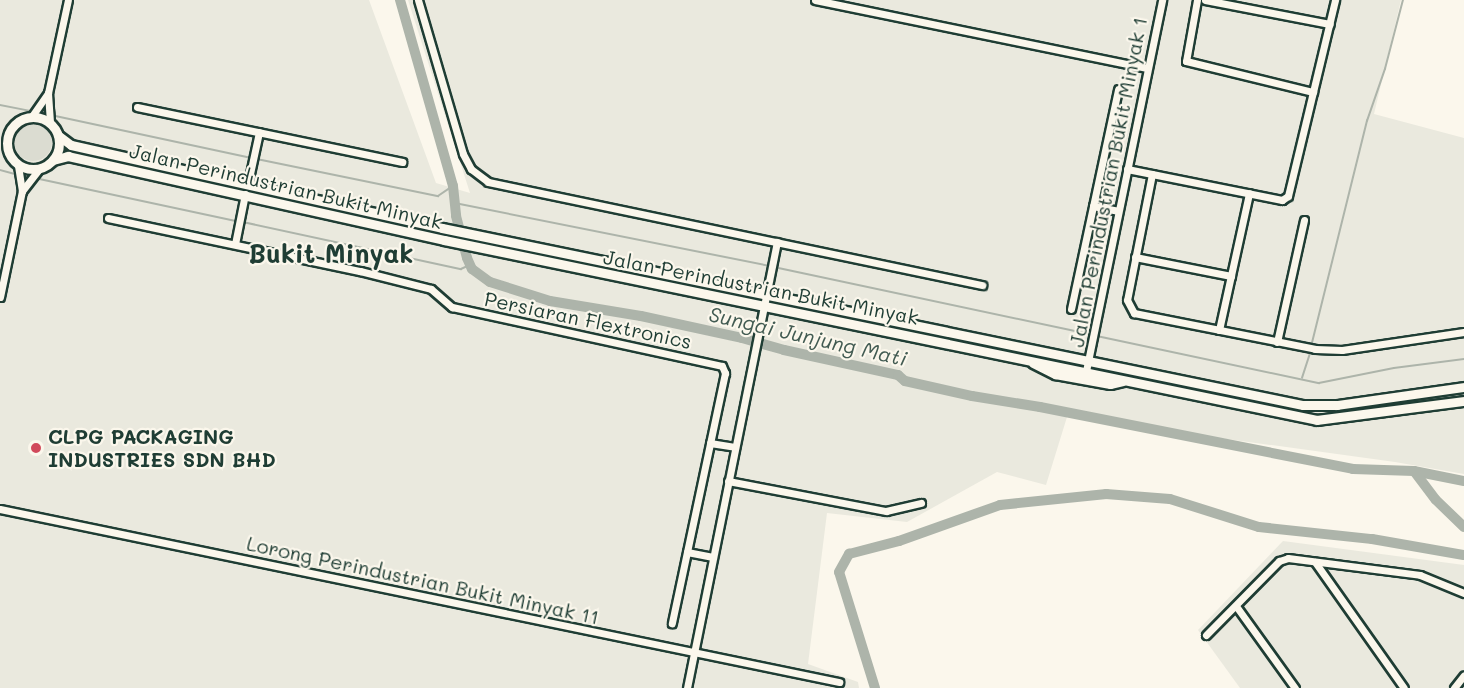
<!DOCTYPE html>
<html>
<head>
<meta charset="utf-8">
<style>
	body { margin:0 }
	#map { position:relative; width:1464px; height:688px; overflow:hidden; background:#fbf7ec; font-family:Mali,sans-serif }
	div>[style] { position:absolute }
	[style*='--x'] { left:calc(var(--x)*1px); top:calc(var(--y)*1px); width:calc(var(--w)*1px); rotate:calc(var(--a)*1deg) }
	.built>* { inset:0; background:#eae9de }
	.green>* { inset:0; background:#dbdcd1 }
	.round { border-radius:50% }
	.stream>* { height:1.5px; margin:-0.75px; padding:0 0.75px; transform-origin:0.75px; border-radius:0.75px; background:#adb4aa }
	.river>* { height:10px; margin:-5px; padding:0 5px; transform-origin:5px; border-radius:5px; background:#adb4aa }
	.roads { filter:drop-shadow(2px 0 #1f3d34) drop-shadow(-2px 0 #1f3d34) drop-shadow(0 2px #1f3d34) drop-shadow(0 -2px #1f3d34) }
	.street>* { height:7px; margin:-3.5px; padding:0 3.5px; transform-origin:3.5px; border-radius:3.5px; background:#fbf7ec }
	.secondary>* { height:9px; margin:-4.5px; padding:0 4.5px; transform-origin:4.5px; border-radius:4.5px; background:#fbf7ec }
	.secondary>.ring { margin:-4.5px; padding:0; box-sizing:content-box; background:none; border:9px solid #fbf7ec; border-radius:50% }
	.dots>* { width:16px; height:16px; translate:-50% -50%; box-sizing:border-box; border:3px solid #fbf7ec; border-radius:50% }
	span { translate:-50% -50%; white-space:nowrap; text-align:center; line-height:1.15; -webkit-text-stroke:4.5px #fbf7ec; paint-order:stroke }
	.street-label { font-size:20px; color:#1f3d34 }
	.poi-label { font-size:20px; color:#1f3d34; font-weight:700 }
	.left { translate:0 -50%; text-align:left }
	.water-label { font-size:21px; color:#425b52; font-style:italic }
	.district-label { font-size:26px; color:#1f3d34; font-weight:700 }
</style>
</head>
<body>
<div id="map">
	<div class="built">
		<div style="clip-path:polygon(0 0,369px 0,436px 183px,470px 193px,408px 0,1401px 0,1374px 114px,1464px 138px,1464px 474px,1395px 462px,1067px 417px,1046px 485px,997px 472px,907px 522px,827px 513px,808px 664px,858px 682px,859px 688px,0 688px)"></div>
		<div style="clip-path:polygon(1283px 541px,1464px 565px,1464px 688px,1240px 688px,1198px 630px)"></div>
	</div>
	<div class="green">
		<div class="round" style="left:14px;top:123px;width:38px;height:38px"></div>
	</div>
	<div class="stream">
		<div style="--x:0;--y:105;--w:33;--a:11"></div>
		<div style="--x:51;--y:115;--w:206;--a:12.1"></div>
		<div style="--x:257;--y:159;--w:185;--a:11.6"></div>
		<div style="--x:438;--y:196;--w:18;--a:-34"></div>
		<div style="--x:0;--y:170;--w:16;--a:15"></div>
		<div style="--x:35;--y:178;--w:205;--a:12.1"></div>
		<div style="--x:455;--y:203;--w:320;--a:11.3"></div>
		<div style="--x:243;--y:222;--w:223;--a:12.2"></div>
		<div style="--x:461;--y:269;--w:10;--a:-24"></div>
		<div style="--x:774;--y:267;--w:322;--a:12"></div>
		<div style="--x:1097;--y:336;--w:227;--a:12"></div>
		<div style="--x:1319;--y:383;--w:76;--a:-11.3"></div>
		<div style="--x:1394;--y:368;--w:71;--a:-7.3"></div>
		<div style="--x:1311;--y:347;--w:233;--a:-76.1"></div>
		<div style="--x:1367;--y:121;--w:55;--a:-70.9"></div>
		<div style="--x:1385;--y:69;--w:71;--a:-75.4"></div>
		<div style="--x:1302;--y:378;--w:28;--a:-72"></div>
	</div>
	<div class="river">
		<div style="--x:400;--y:0;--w:193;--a:74.1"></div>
		<div style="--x:453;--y:186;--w:30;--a:84"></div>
		<div style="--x:456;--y:216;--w:43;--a:75.3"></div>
		<div style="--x:467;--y:258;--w:12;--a:66"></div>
		<div style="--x:472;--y:269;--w:22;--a:36"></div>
		<div style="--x:490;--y:282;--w:63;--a:17.6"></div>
		<div style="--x:550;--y:301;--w:92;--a:9.4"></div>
		<div style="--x:641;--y:316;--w:103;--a:12.3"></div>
		<div style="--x:742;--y:338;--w:44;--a:15.9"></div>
		<div style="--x:784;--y:350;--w:117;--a:12.4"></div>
		<div style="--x:898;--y:375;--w:9;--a:41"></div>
		<div style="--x:905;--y:381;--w:69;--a:12.6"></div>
		<div style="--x:972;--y:396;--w:69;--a:9.2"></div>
		<div style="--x:1040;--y:407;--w:319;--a:11.2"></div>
		<div style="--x:1353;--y:469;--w:61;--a:1.9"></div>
		<div style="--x:1414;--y:471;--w:51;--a:11.3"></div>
		<div style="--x:1414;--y:471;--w:36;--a:53"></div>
		<div style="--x:1436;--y:500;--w:39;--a:44"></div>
		<div style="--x:875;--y:688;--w:121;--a:-107.2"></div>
		<div style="--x:839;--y:572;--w:21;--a:-61"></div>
		<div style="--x:849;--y:554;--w:52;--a:-14.6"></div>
		<div style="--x:899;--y:541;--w:107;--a:-19.6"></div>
		<div style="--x:1000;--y:505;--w:107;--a:-5.9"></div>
		<div style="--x:1106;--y:494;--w:64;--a:4.5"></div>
		<div style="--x:1170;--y:499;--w:93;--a:17.5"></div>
		<div style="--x:1259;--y:527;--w:114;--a:6.1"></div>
		<div style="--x:1372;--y:539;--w:93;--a:9.9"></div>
	</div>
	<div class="roads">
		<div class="street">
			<div style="--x:418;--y:0;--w:160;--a:73.7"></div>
			<div style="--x:463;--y:154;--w:17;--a:62"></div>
			<div style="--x:471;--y:169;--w:21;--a:37"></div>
			<div style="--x:488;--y:182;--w:505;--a:11.78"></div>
			<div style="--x:815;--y:0;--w:339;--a:11.6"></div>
			<div style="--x:1197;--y:0;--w:62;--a:100.2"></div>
			<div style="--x:1186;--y:61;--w:131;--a:13.7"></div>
			<div style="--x:1205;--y:0;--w:127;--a:10.9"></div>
			<div style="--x:137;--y:107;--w:271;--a:11.7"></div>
			<div style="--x:32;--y:116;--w:28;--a:-55"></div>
			<div style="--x:50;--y:122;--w:29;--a:-94"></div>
			<div style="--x:48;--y:93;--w:95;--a:-77.9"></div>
			<div style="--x:1127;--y:169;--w:158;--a:11.3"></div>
			<div style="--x:1282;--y:200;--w:7;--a:-34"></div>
			<div style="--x:1288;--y:196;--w:202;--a:-76.5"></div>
			<div style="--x:1152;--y:174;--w:128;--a:101.2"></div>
			<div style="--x:1127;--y:300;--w:15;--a:62"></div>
			<div style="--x:1134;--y:313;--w:185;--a:11.2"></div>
			<div style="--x:1315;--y:349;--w:27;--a:2"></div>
			<div style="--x:1342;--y:350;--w:123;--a:-8.4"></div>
			<div style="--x:248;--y:183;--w:52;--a:-77.8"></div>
			<div style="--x:22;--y:191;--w:28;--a:-52"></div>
			<div style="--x:1093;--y:206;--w:25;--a:11"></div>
			<div style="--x:108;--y:218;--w:258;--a:11.9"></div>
			<div style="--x:360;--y:271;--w:73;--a:14.2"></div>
			<div style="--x:431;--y:289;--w:28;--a:41"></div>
			<div style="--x:452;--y:307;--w:276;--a:12.3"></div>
			<div style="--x:722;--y:366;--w:8;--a:67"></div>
			<div style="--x:725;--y:373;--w:256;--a:102"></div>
			<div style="--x:235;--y:244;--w:51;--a:-78.7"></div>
			<div style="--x:1135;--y:257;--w:98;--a:11.2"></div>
			<div style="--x:0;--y:297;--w:108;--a:-78.3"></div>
			<div style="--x:22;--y:191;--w:26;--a:-99"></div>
			<div style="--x:1071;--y:309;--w:225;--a:-77.9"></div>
			<div style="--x:1219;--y:330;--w:140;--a:-77.6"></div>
			<div style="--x:1277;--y:342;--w:125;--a:-77.5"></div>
			<div style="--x:1086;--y:371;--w:379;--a:-78.4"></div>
			<div style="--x:710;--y:443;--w:25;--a:9"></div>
			<div style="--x:728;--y:481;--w:161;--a:10.8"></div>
			<div style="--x:886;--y:511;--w:36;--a:-13"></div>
			<div style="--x:0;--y:509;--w:857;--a:11.65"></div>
			<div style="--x:687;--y:552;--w:25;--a:11"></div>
			<div style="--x:1315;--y:562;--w:154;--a:54.8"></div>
			<div style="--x:1236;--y:606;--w:101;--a:54.3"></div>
			<div style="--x:1206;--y:635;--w:104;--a:-45.4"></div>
			<div style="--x:1279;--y:561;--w:9;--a:-18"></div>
			<div style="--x:1288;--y:558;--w:133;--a:7.3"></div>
			<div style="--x:1420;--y:575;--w:48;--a:22.2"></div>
			<div style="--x:687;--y:688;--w:455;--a:-78.6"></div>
			<div style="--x:1454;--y:688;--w:16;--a:-52"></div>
		</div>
		<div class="secondary">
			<div class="ring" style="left:7px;top:117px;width:43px;height:43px"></div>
			<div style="--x:59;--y:136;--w:15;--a:37"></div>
			<div style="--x:71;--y:145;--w:380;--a:12.6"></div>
			<div style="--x:442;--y:228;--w:879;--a:11.62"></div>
			<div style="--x:1303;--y:405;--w:34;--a:0"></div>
			<div style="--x:1337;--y:405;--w:128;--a:-8.1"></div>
			<div style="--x:53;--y:160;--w:16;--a:-15"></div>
			<div style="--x:68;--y:156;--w:385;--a:12.6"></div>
			<div style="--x:444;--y:240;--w:891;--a:11.65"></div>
			<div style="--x:1317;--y:420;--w:148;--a:-7.4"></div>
			<div style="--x:1033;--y:363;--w:25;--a:27"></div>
			<div style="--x:1055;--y:374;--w:56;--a:10.3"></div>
			<div style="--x:1110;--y:384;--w:13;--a:-13"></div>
		</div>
	</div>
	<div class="dots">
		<div style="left:36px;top:448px;background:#d1495b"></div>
	</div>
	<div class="street-label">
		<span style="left:1108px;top:182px;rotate:-79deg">Jalan Perindustrian Bukit Minyak 1</span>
		<span style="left:286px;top:186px;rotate:13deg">Jalan Perindustrian Bukit Minyak</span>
		<span style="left:761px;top:287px;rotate:11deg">Jalan Perindustrian Bukit Minyak</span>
		<span style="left:588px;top:320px;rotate:12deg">Persiaran Flextronics</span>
		<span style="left:423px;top:580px;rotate:12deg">Lorong Perindustrian Bukit Minyak 11</span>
	</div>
	<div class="poi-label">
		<span class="left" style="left:48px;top:448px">CLPG PACKAGING<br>INDUSTRIES SDN BHD</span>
	</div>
	<div class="water-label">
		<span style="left:808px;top:336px;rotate:13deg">Sungai Junjung Mati</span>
	</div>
	<div class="district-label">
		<span style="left:331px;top:254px">Bukit Minyak</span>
	</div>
</div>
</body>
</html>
